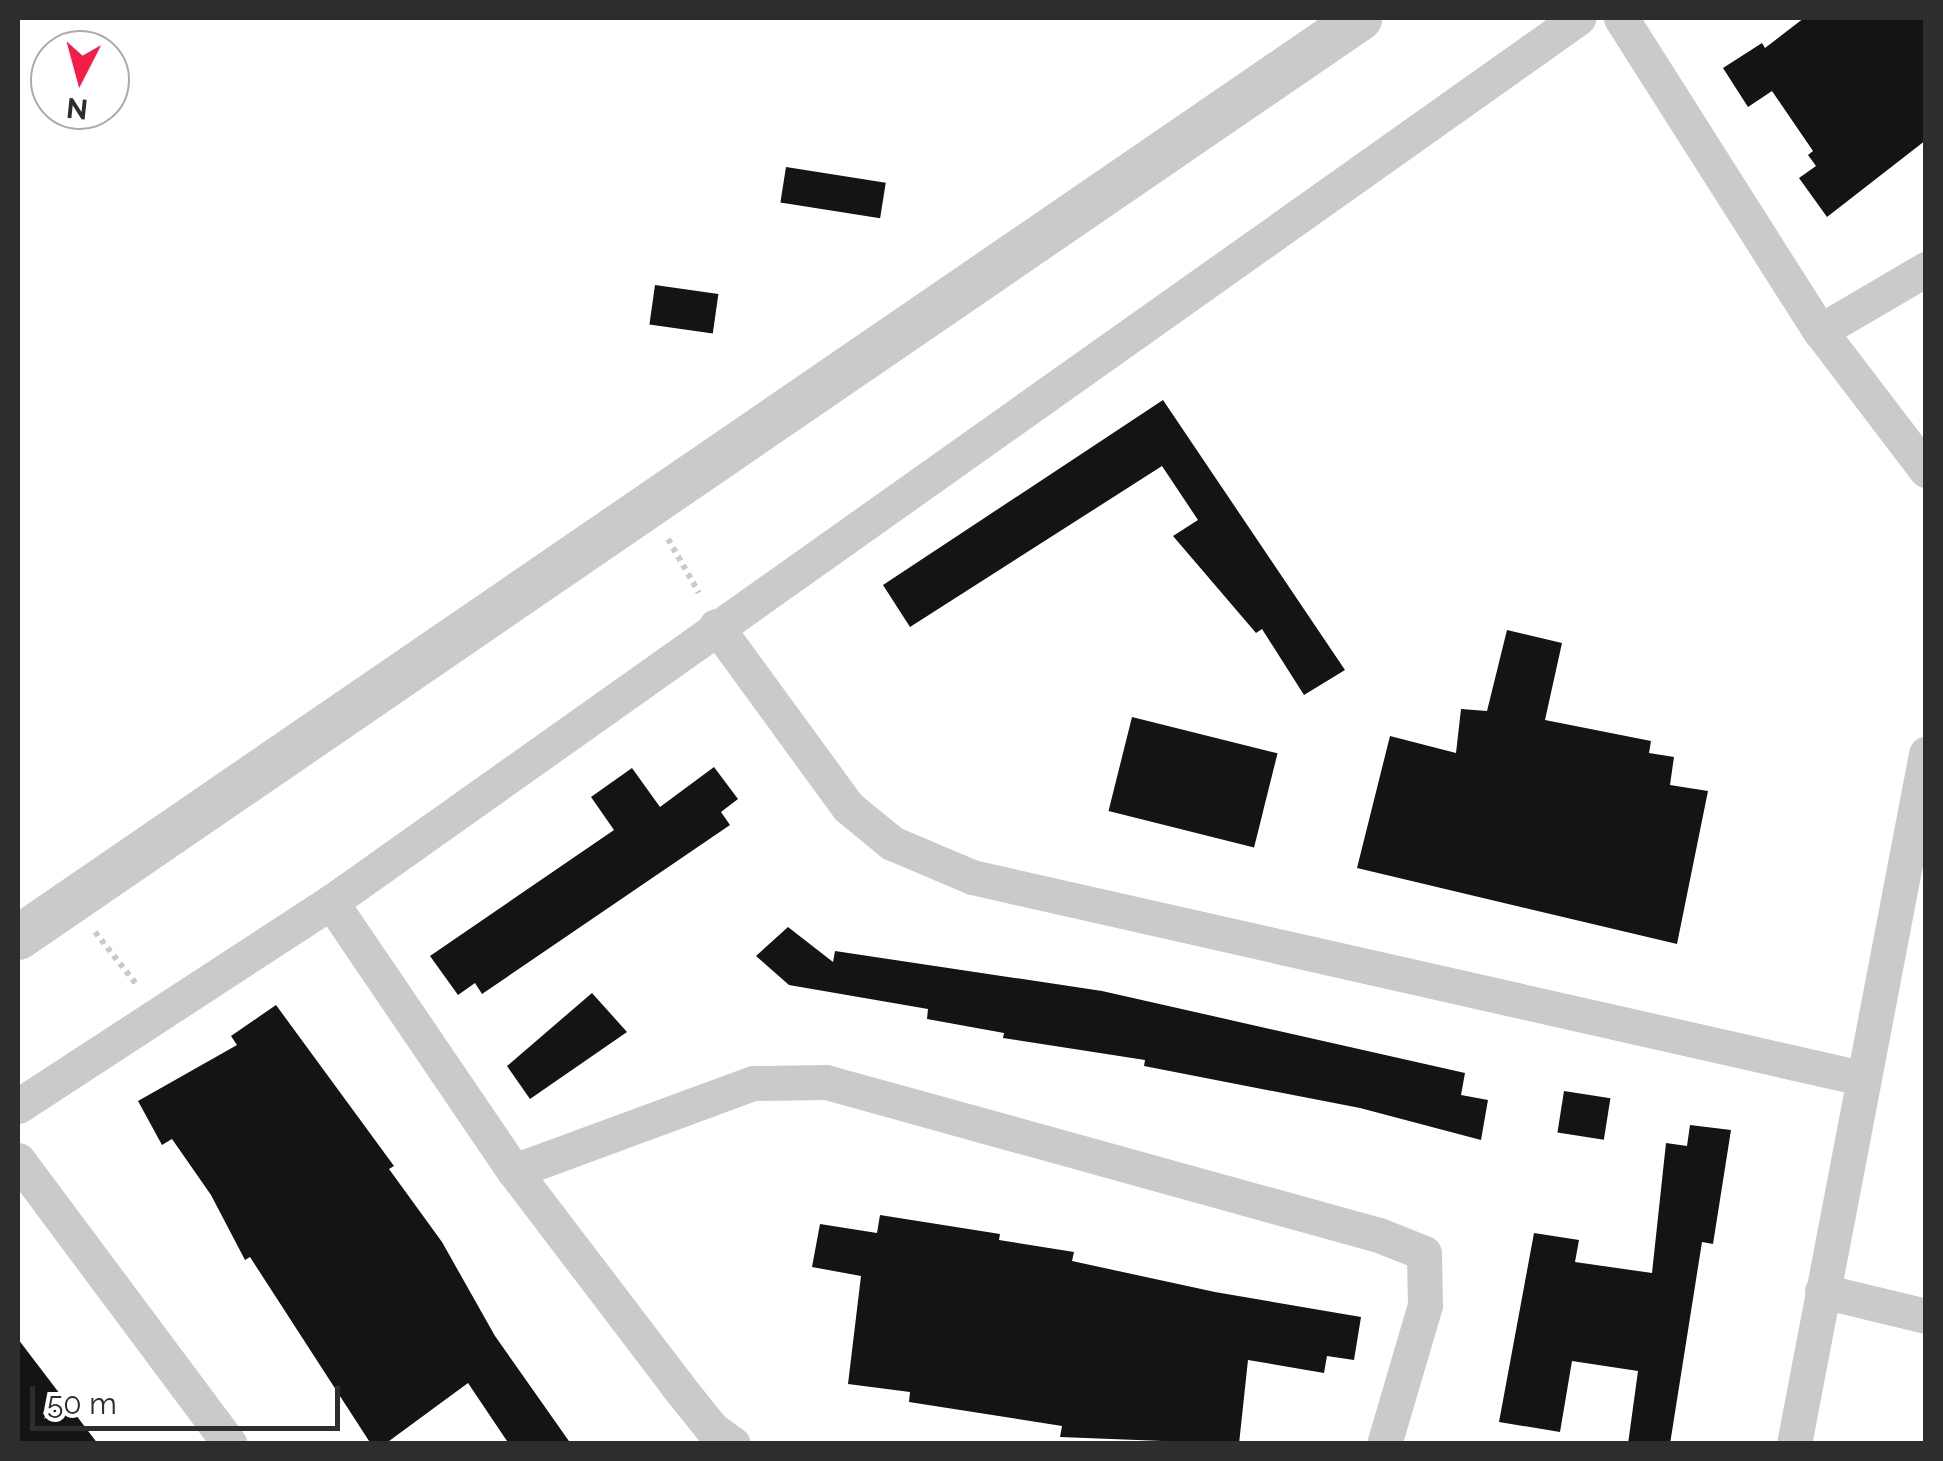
<!DOCTYPE html>
<html>
<head>
<meta charset="utf-8">
<style>
	body { margin:0 }
	#map { position:relative; width:1943px; height:1461px; overflow:hidden; background:#fff; font-family:Raleway,sans-serif }
	div>[style] { position:absolute }
	[style*='--x'] { left:calc(var(--x)*1px); top:calc(var(--y)*1px); width:calc(var(--w)*1px); rotate:calc(var(--a)*1deg) }
	.building>* { inset:0; background:#141414; transform-origin:0 0 }
	.path>* { height:6px; margin-top:-3px; transform-origin:0; background:repeating-linear-gradient(90deg,#cacaca 0 5px,transparent 0 10px) }
	.minor>* { height:35px; margin:-17.5px; padding:0 17.5px; transform-origin:17.5px; border-radius:17.5px; background:#cacaca }
	.tertiary>* { height:45px; margin:-22.5px; padding:0 22.5px; transform-origin:22.5px; border-radius:22.5px; background:#cacaca }
	span { translate:-50% -50%; white-space:nowrap; text-align:center; line-height:1.15; -webkit-text-stroke:10px #fff; paint-order:stroke }
	.frame { position:absolute; inset:0; border:20px solid #2d2d2d; pointer-events:none }
	.north { position:absolute; left:30px; top:30px; width:100px; height:100px; box-sizing:border-box; background:#fff; border:2px solid #ababab; border-radius:50%; rotate:186deg; font-size:28px; font-weight:700; line-height:40px; text-align:center; color:#2d2d2d }
	.north::after { content:''; display:block; margin:auto; width:35px; height:45px; background:#f51d45; clip-path:polygon(50% 0,100% 100%,50% 72%,0 100%) }
	.scale { position:absolute; left:30px; top:1386px; width:310px; height:45px; box-sizing:border-box; border:5px solid #2d2d2d; border-top:0; padding-left:12px; font-size:30px; line-height:35px; white-space:nowrap; color:#2d2d2d; -webkit-text-stroke:8px #fff; paint-order:stroke }
</style>
</head>
<body>
<div id="map">
	<div class="building">
		<div style="clip-path:polygon(1804px 18px,1926px 18px,1926px 140px,1827px 217px,1799px 178px,1816px 166px,1808px 155px,1813px 151px,1772px 91px,1748px 107px,1723px 68px,1762px 43px,1765px 48px)"></div>
		<div style="left:786px;top:167px;width:101px;height:36px;rotate:9deg"></div>
		<div style="left:655px;top:285px;width:64px;height:40px;rotate:8deg"></div>
		<div style="clip-path:polygon(1163px 400px,1345px 670px,1304px 695px,1262px 629px,1256px 633px,1173px 536px,1198px 520px,1162px 466px,910px 627px,883px 585px)"></div>
		<div style="clip-path:polygon(1507px 630px,1562px 643px,1545px 720px,1651px 741px,1649px 753px,1674px 757px,1670px 785px,1708px 791px,1677px 944px,1357px 868px,1390px 736px,1456px 753px,1461px 709px,1487px 711px)"></div>
		<div style="left:1132px;top:717px;width:150px;height:97px;rotate:14deg"></div>
		<div style="clip-path:polygon(714px 767px,738px 799px,721px 812px,730px 825px,482px 994px,475px 983px,458px 995px,430px 956px,614px 830px,591px 797px,632px 768px,660px 807px)"></div>
		<div style="clip-path:polygon(788px 927px,833px 962px,835px 951px,1102px 991px,1465px 1073px,1461px 1095px,1488px 1100px,1481px 1140px,1360px 1108px,1144px 1066px,1145px 1060px,1003px 1038px,1004px 1033px,927px 1019px,928px 1009px,789px 985px,756px 956px)"></div>
		<div style="clip-path:polygon(592px 993px,627px 1032px,530px 1099px,507px 1066px)"></div>
		<div style="clip-path:polygon(276px 1005px,394px 1166px,389px 1169px,442px 1242px,495px 1336px,571px 1444px,509px 1444px,468px 1383px,385px 1444px,371px 1444px,250px 1257px,245px 1260px,211px 1195px,172px 1139px,162px 1145px,138px 1101px,237px 1045px,231px 1036px)"></div>
		<div style="left:1564px;top:1091px;width:47px;height:42px;rotate:9deg"></div>
		<div style="clip-path:polygon(1690px 1125px,1731px 1130px,1713px 1244px,1702px 1242px,1670px 1444px,1628px 1444px,1638px 1371px,1572px 1361px,1560px 1432px,1499px 1422px,1534px 1233px,1579px 1240px,1575px 1262px,1652px 1273px,1666px 1143px,1687px 1146px)"></div>
		<div style="clip-path:polygon(880px 1215px,1000px 1234px,999px 1240px,1074px 1252px,1072px 1261px,1215px 1292px,1361px 1317px,1354px 1360px,1327px 1356px,1324px 1373px,1248px 1360px,1239px 1444px,1060px 1437px,1062px 1426px,909px 1402px,910px 1392px,848px 1384px,861px 1276px,812px 1267px,820px 1224px,877px 1233px)"></div>
		<div style="clip-path:polygon(18px 1339px,98px 1444px,18px 1444px)"></div>
	</div>
	<div class="path">
		<div style="--x:668;--y:539;--w:62;--a:60.1"></div>
		<div style="--x:95;--y:932;--w:68;--a:51.6"></div>
	</div>
	<div class="minor">
		<div style="--x:1621;--y:18;--w:371;--a:57.6"></div>
		<div style="--x:1820;--y:331;--w:175;--a:52.7"></div>
		<div style="--x:1820;--y:331;--w:123;--a:-30.3"></div>
		<div style="--x:716;--y:626;--w:224;--a:53.9"></div>
		<div style="--x:848;--y:807;--w:57;--a:39.3"></div>
		<div style="--x:892;--y:843;--w:87;--a:23"></div>
		<div style="--x:972;--y:877;--w:912;--a:12.73"></div>
		<div style="--x:331;--y:902;--w:325;--a:55.8"></div>
		<div style="--x:514;--y:1171;--w:268;--a:52.7"></div>
		<div style="--x:676;--y:1384;--w:58;--a:51.3"></div>
		<div style="--x:712;--y:1429;--w:26;--a:36"></div>
		<div style="--x:18;--y:1106;--w:374;--a:-33.1"></div>
		<div style="--x:331;--y:902;--w:1529;--a:-35.33"></div>
		<div style="--x:18;--y:1160;--w:354;--a:53.3"></div>
		<div style="--x:514;--y:1171;--w:255;--a:-20.2"></div>
		<div style="--x:753;--y:1083;--w:73;--a:-0.8"></div>
		<div style="--x:826;--y:1082;--w:574;--a:15.47"></div>
		<div style="--x:1379;--y:1235;--w:48;--a:21.8"></div>
		<div style="--x:1424;--y:1253;--w:52;--a:88.9"></div>
		<div style="--x:1425;--y:1305;--w:145;--a:106.4"></div>
		<div style="--x:1822;--y:1291;--w:107;--a:13.5"></div>
		<div style="--x:1794;--y:1444;--w:703;--a:-79.17"></div>
	</div>
	<div class="tertiary">
		<div style="--x:18;--y:937;--w:1626;--a:-34.42"></div>
	</div>
	<div class="frame"></div>
	<div class="north">N</div>
	<div class="scale">50 m</div>
</div>
</body>
</html>
